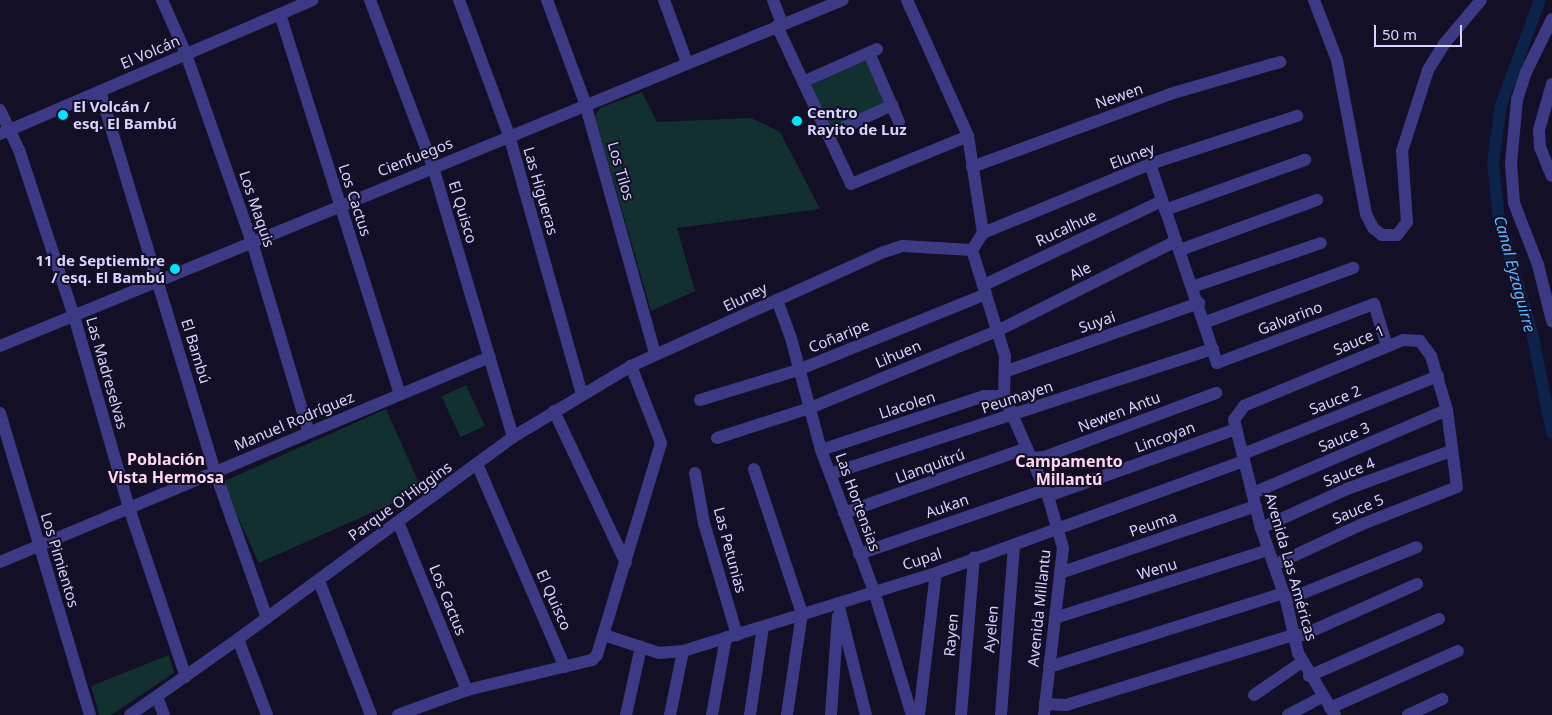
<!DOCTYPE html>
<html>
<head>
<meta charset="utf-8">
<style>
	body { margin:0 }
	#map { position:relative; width:1552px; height:715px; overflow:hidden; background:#130f26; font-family:"Noto Sans",sans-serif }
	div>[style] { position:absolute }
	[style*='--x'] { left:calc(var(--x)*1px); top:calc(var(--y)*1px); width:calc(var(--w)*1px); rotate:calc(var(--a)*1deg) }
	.green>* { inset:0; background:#12302f; transform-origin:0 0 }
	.canal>* { height:12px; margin:-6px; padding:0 6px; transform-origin:6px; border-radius:6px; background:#0c2248 }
	.minor>* { height:12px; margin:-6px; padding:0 6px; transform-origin:6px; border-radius:6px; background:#3d3a85 }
	.dots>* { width:14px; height:14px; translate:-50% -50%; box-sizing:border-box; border:2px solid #130f26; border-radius:50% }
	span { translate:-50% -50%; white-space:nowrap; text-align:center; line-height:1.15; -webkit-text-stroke:4px #130f26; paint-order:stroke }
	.street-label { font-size:15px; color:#d9d4ff }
	.poi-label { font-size:15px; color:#d9d4ff; font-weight:700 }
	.left { translate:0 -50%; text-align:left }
	.right { translate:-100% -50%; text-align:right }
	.water-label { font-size:16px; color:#62b6ff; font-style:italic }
	.neighbourhood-label { font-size:16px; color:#ffd6f0; font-weight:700 }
	.scale { position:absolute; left:1374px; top:25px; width:88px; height:22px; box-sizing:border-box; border:2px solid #d9d4ff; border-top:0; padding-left:6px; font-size:15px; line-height:18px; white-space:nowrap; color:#d9d4ff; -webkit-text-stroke:4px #130f26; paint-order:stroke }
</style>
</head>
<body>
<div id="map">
	<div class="green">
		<div style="left:866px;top:61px;width:46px;height:60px;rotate:66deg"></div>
		<div style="clip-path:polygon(642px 92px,657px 122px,751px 118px,780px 132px,820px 209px,677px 228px,695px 291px,651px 311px,595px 116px,600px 108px)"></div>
		<div style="left:466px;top:385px;width:45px;height:27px;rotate:65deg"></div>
		<div style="left:386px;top:409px;width:89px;height:179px;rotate:66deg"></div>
		<div style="clip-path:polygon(169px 655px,174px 673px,111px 715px,99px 715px,91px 686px)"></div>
	</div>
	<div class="canal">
		<div style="--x:1540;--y:0;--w:112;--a:110.4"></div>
		<div style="--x:1501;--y:105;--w:58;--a:98"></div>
		<div style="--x:1493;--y:162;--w:59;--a:84.2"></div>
		<div style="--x:1499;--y:221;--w:116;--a:73.4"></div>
		<div style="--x:1532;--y:332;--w:103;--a:78.8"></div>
	</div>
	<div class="minor">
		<div style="--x:162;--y:0;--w:59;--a:66"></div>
		<div style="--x:186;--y:54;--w:199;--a:70.7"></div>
		<div style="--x:252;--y:242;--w:199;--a:73.4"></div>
		<div style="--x:370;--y:0;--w:178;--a:69.3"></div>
		<div style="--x:433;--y:167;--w:282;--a:73.5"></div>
		<div style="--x:459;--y:0;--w:144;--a:69.7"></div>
		<div style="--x:509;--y:135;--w:269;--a:74.3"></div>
		<div style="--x:547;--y:0;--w:110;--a:69.7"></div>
		<div style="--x:585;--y:103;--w:260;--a:74.4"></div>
		<div style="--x:664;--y:0;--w:67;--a:69.9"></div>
		<div style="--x:773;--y:0;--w:26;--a:69"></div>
		<div style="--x:907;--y:0;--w:149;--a:65.8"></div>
		<div style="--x:968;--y:136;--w:98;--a:81.2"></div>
		<div style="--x:983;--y:233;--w:20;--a:123"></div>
		<div style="--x:972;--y:250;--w:111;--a:72.7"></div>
		<div style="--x:1005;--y:356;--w:40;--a:91.4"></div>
		<div style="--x:1004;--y:396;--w:109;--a:66.3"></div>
		<div style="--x:1048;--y:496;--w:54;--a:73.9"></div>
		<div style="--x:1063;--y:548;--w:168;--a:96.5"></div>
		<div style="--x:1314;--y:0;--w:64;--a:69"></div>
		<div style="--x:1337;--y:60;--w:157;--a:79.3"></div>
		<div style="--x:1366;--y:214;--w:16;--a:63"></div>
		<div style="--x:1373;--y:228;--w:11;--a:38"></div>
		<div style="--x:1382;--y:235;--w:15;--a:0"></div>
		<div style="--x:1397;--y:235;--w:16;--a:-52"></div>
		<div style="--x:1407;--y:222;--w:71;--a:-94"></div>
		<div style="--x:1402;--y:151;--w:85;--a:-72.2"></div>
		<div style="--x:1428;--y:70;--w:31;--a:-58"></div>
		<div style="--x:1444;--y:44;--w:57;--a:-49.9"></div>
		<div style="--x:280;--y:14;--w:399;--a:72.5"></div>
		<div style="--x:1552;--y:19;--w:59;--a:116.1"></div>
		<div style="--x:1526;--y:72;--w:29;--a:108"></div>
		<div style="--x:1517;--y:100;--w:63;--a:95.4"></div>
		<div style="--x:1511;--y:163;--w:40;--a:85.7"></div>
		<div style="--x:1514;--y:203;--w:66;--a:68.8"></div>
		<div style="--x:1538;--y:265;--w:58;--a:76"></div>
		<div style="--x:777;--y:26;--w:174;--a:64.9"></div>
		<div style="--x:851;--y:184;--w:126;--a:-22.3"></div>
		<div style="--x:869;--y:53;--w:75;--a:66.5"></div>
		<div style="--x:803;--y:82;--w:81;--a:-24"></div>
		<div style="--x:1552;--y:84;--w:48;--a:105.8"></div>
		<div style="--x:1539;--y:130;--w:17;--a:87"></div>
		<div style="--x:1540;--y:147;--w:31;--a:68"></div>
		<div style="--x:100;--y:91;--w:398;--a:73.2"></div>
		<div style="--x:215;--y:472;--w:155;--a:70.4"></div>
		<div style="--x:0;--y:110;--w:44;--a:64.6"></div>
		<div style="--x:19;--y:150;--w:175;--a:71.7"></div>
		<div style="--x:74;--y:316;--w:200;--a:74"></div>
		<div style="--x:129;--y:508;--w:178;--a:71.4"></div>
		<div style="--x:0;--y:134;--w:340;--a:-23.2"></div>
		<div style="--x:828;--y:135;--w:71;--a:-25.1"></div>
		<div style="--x:1150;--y:164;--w:210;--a:71.4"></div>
		<div style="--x:1217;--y:363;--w:168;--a:-20.6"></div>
		<div style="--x:1374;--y:304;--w:44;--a:72.8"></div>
		<div style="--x:972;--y:167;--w:211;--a:-20.2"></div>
		<div style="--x:1170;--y:94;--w:115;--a:-16.2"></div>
		<div style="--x:1165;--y:210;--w:149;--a:-19.7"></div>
		<div style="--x:983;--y:233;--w:181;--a:-22.4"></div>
		<div style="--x:1150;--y:164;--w:155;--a:-18.1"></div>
		<div style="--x:1180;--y:250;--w:146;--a:-20.1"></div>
		<div style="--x:984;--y:285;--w:197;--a:-25.3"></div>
		<div style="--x:1192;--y:287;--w:136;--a:-18.8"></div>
		<div style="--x:777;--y:300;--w:40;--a:69.8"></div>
		<div style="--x:791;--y:338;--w:116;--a:75"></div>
		<div style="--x:821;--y:450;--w:151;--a:69.4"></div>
		<div style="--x:874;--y:591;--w:130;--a:73"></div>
		<div style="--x:1206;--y:322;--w:157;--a:-20.2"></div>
		<div style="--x:0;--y:346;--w:911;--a:-22.32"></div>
		<div style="--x:1007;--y:371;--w:204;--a:-19.5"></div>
		<div style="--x:700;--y:400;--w:102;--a:-17"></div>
		<div style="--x:798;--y:370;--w:203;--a:-22"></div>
		<div style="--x:554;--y:411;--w:168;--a:64.7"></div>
		<div style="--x:0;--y:413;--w:315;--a:73.4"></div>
		<div style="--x:717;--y:438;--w:98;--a:-17.9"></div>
		<div style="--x:810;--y:408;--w:204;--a:-22.4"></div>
		<div style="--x:999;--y:330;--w:198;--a:-26.7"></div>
		<div style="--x:821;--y:450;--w:172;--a:-18.3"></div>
		<div style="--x:984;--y:396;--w:20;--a:0"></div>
		<div style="--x:1243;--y:454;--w:210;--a:-21.8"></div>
		<div style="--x:1032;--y:458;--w:12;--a:-5"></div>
		<div style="--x:1044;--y:457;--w:184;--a:-20.4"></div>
		<div style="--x:477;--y:464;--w:221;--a:66.6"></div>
		<div style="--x:754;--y:469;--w:152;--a:71.6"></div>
		<div style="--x:802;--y:613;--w:103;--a:98.4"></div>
		<div style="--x:695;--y:473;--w:51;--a:79.8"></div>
		<div style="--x:704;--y:523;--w:117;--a:73.6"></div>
		<div style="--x:830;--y:474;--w:403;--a:-18.1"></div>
		<div style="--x:1253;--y:493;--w:211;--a:-23.2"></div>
		<div style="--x:1048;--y:496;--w:200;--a:-19.6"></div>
		<div style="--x:844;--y:513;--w:194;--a:-19.6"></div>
		<div style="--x:398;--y:522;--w:182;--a:67.7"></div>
		<div style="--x:1261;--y:528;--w:94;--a:-24.4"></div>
		<div style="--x:1347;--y:489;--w:111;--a:-20.1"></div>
		<div style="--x:859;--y:554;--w:197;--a:-19"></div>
		<div style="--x:0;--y:562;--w:531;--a:-22.7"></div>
		<div style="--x:1274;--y:565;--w:95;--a:-24.9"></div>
		<div style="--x:1360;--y:525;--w:104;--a:-21.4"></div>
		<div style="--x:1457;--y:487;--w:78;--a:-97.4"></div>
		<div style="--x:1447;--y:410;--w:56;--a:-106.5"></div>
		<div style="--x:1431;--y:356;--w:19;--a:-126"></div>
		<div style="--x:1420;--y:341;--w:17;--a:-177"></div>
		<div style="--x:1403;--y:340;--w:172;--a:157.5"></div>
		<div style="--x:1244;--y:406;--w:17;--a:126"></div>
		<div style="--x:1234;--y:420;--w:111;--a:76"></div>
		<div style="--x:1261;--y:528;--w:76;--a:70.9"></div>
		<div style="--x:1286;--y:600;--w:54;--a:77.2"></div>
		<div style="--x:1298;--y:653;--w:72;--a:59.2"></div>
		<div style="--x:1060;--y:573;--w:207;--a:-18.9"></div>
		<div style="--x:319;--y:581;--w:144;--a:68.8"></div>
		<div style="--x:1286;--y:600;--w:141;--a:-22"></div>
		<div style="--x:838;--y:603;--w:115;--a:76"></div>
		<div style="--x:1055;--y:618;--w:224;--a:-17.7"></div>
		<div style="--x:604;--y:635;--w:58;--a:18.1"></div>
		<div style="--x:659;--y:653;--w:24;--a:-5"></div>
		<div style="--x:683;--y:651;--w:265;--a:-17.1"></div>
		<div style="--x:936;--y:573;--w:328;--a:-20"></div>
		<div style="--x:238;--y:639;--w:81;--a:69.1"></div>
		<div style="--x:1049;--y:667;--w:246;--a:-17.5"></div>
		<div style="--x:1309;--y:676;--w:142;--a:-23.7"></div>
		<div style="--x:1254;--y:695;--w:58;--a:-34.5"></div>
		<div style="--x:157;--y:697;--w:19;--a:69"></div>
		<div style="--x:1045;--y:704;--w:21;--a:3"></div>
		<div style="--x:1066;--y:705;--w:238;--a:-17.1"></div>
		<div style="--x:1293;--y:635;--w:10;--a:0"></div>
		<div style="--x:1303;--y:635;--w:125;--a:-24.1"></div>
		<div style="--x:1330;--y:708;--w:140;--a:-24"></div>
		<div style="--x:130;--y:715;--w:132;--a:-35.1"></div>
		<div style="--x:238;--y:639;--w:341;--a:-36.3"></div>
		<div style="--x:513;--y:437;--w:138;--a:-31"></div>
		<div style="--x:631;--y:366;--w:277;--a:-24.3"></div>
		<div style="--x:884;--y:252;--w:20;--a:-18"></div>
		<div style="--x:903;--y:246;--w:69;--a:3.3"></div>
		<div style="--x:398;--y:715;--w:73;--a:-19.9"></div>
		<div style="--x:467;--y:690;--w:129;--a:-13.5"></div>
		<div style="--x:592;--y:660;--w:7;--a:-45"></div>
		<div style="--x:597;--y:655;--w:221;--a:-73.2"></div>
		<div style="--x:661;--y:443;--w:83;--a:-111.3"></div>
		<div style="--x:626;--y:715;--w:70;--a:-77.6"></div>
		<div style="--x:670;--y:715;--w:65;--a:-78.5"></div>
		<div style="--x:712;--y:715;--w:79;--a:-79.8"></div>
		<div style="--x:750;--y:715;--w:89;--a:-81.6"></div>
		<div style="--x:831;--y:715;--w:99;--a:-86"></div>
		<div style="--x:919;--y:715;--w:143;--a:-83.2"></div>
		<div style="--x:961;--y:715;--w:158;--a:-85.3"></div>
		<div style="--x:1001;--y:715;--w:170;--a:-85.6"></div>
		<div style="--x:1288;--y:715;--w:40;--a:-28"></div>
		<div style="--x:1408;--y:715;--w:38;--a:-25"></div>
	</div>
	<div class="dots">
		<div style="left:63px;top:115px;background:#00e5ff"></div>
		<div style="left:797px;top:121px;background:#00e5ff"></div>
		<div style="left:175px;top:269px;background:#00e5ff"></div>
	</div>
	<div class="street-label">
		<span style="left:150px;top:52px;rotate:-23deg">El Volcán</span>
		<span style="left:1119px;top:96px;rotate:-19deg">Newen</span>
		<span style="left:1132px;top:156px;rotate:-21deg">Eluney</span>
		<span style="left:415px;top:157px;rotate:-22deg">Cienfuegos</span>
		<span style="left:621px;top:171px;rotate:74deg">Los Tilos</span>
		<span style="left:541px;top:191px;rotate:74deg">Las Higueras</span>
		<span style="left:355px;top:200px;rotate:72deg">Los Cactus</span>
		<span style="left:257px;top:209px;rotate:71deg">Los Maquis</span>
		<span style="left:463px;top:212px;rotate:73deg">El Quisco</span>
		<span style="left:1066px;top:228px;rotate:-25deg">Rucalhue</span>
		<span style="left:1080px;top:271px;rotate:-27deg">Ale</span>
		<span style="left:745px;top:297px;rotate:-26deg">Eluney</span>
		<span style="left:1290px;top:318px;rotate:-21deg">Galvarino</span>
		<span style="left:1097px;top:322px;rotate:-19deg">Suyai</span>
		<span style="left:839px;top:336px;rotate:-22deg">Coñaripe</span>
		<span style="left:1359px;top:340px;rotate:-23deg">Sauce 1</span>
		<span style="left:196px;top:351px;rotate:73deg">El Bambú</span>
		<span style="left:898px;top:354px;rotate:-23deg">Lihuen</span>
		<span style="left:107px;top:373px;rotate:74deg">Las Madreselvas</span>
		<span style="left:1017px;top:397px;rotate:-18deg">Peumayen</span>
		<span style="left:1335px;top:400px;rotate:-22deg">Sauce 2</span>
		<span style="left:907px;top:405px;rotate:-18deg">Llacolen</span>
		<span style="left:1119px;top:412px;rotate:-21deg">Newen Antu</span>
		<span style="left:294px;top:421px;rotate:-23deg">Manuel Rodríguez</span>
		<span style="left:1165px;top:437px;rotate:-20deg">Lincoyan</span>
		<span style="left:1344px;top:437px;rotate:-23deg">Sauce 3</span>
		<span style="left:930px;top:466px;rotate:-20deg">Llanquitrú</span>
		<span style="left:1349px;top:472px;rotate:-22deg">Sauce 4</span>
		<span style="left:400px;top:501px;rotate:-36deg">Parque O'Higgins</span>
		<span style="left:858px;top:502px;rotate:70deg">Las Hortensias</span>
		<span style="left:947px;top:506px;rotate:-19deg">Aukan</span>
		<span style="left:1358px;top:509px;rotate:-23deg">Sauce 5</span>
		<span style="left:1153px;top:524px;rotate:-19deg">Peuma</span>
		<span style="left:730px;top:550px;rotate:75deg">Las Petunias</span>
		<span style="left:922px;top:559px;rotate:-18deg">Cupal</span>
		<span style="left:60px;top:560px;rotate:73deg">Los Pimientos</span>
		<span style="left:1291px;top:567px;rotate:74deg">Avenida Las Américas</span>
		<span style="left:1157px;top:569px;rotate:-17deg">Wenu</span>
		<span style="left:448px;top:600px;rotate:68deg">Los Cactus</span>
		<span style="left:554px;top:600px;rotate:66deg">El Quisco</span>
		<span style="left:1039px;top:608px;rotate:-84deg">Avenida Millantu</span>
		<span style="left:991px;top:629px;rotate:-85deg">Ayelen</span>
		<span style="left:951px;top:635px;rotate:-85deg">Rayen</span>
	</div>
	<div class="poi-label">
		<span class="left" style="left:73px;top:115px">El Volcán /<br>esq. El Bambú</span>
		<span class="left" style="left:807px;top:121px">Centro<br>Rayito de Luz</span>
		<span class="right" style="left:165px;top:269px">11 de Septiembre<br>/ esq. El Bambú</span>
	</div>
	<div class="water-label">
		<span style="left:1515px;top:274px;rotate:75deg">Canal Eyzaguirre</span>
	</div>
	<div class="neighbourhood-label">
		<span style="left:166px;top:468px">Población<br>Vista Hermosa</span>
		<span style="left:1069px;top:470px">Campamento<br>Millantú</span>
	</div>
	<div class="scale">50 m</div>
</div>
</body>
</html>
